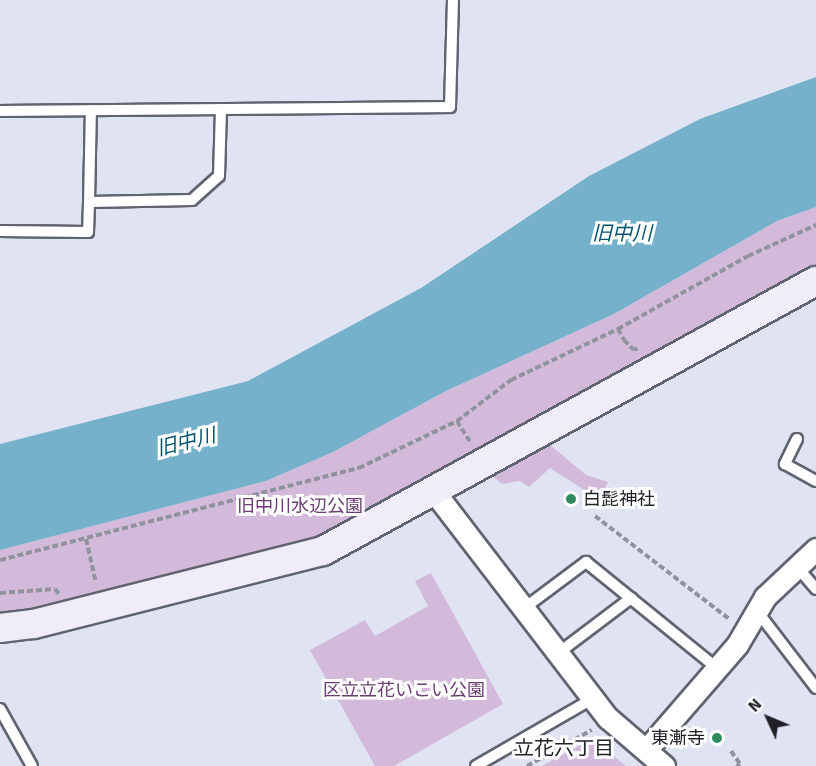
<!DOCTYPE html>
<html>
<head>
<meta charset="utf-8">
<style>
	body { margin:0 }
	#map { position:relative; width:816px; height:766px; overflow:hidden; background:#e0e3f2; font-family:Signika,"Noto Sans JP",sans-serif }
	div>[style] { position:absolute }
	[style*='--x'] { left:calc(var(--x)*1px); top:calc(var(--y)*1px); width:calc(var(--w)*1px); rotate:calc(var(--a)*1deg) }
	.green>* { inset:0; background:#d4bada }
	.water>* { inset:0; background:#76b1cc }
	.path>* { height:4px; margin-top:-2px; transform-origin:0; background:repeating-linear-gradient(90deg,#90929e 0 6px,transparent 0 9px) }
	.roads { filter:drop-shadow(2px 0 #606470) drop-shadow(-2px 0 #606470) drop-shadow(0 2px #606470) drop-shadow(0 -2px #606470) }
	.lane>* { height:10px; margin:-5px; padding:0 5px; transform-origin:5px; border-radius:5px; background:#fff }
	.street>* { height:21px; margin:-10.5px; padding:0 10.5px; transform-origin:10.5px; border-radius:10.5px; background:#fff }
	.secondary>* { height:28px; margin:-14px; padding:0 14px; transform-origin:14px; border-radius:14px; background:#f0ecfa }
	.dots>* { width:16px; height:16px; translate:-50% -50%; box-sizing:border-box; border:3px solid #fff; border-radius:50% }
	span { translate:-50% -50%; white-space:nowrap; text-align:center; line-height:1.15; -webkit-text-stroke:6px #fff; paint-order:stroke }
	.poi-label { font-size:18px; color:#212228 }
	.left { translate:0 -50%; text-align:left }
	.right { translate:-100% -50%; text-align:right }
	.park-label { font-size:18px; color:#6b3d74 }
	.water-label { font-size:20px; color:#015570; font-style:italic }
	.neighbourhood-label { font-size:20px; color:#212228 }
	.north { position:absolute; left:738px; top:688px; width:60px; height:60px; -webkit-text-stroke:4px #fff; paint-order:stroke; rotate:314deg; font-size:16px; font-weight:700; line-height:24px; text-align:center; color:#212228 }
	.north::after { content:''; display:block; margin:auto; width:21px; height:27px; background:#212228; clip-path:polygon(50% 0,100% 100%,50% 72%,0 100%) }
</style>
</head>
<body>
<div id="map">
	<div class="green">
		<div style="clip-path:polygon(816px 207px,816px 270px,315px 539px,0 615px,0 550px,266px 481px,333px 452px,446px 391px,614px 314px,777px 221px)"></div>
		<div style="clip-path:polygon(549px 444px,586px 475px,608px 482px,600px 500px,550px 468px,529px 487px,520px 481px,502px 484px,493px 477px,495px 467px)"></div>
		<div style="clip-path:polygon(431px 573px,503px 704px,394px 766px,375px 766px,310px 650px,365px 620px,375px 636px,428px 606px,415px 581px)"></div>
		<div style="clip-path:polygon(584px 743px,600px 745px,626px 766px,542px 766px)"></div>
	</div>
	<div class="water">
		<div style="clip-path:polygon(816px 77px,816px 207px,777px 221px,614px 314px,446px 391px,333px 452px,266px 481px,0 550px,0 444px,248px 381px,421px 288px,589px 176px,700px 119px)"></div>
	</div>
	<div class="path">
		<div style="--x:618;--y:329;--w:13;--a:61"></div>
		<div style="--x:624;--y:340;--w:14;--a:45"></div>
		<div style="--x:634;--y:350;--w:4;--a:-27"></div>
		<div style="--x:457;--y:421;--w:68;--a:-37.2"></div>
		<div style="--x:511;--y:380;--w:119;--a:-25.5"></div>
		<div style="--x:618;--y:329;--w:149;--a:-29.3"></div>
		<div style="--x:748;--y:256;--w:75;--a:-24.5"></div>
		<div style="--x:595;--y:516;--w:169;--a:37.5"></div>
		<div style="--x:86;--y:539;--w:45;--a:77.2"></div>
		<div style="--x:0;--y:560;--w:371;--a:-14.4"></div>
		<div style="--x:359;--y:468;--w:109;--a:-25.6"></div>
		<div style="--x:457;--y:421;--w:26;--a:58"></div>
		<div style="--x:0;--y:593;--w:55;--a:-4.2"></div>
		<div style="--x:55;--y:589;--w:6;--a:51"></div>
		<div style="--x:731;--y:751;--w:16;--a:55"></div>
		<div style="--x:740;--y:764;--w:4;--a:146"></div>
		<div style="--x:527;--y:766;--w:74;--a:-29"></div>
	</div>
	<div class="roads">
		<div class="lane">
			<div style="--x:0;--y:111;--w:450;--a:-0.5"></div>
			<div style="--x:450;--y:107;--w:107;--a:-88.4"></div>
			<div style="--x:89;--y:202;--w:92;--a:-88.8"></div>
			<div style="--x:0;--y:231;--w:88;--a:0.7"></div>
			<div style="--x:88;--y:232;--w:30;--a:-88"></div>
			<div style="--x:89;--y:202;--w:103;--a:-1.1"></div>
			<div style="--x:192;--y:200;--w:36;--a:-42"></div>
			<div style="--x:219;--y:176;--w:67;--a:-88.3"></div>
			<div style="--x:797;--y:439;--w:28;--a:116"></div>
			<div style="--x:785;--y:464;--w:35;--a:29"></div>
			<div style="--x:797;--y:567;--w:29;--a:49"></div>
			<div style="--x:523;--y:609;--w:79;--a:-36.7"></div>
			<div style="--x:586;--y:562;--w:169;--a:39"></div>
			<div style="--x:757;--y:611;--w:97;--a:52.5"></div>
			<div style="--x:557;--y:654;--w:93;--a:-37.1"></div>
			<div style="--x:0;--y:709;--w:65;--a:60.7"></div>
			<div style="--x:476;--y:766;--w:134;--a:-30"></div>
		</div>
		<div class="street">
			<div style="--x:432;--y:489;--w:289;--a:52.5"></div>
			<div style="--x:608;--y:718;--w:74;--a:40.6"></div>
			<div style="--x:646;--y:750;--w:139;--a:-49.1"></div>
			<div style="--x:737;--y:645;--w:56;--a:-59.7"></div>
			<div style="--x:765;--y:597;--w:70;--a:-43.3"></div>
		</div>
		<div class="secondary">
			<div style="--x:0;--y:628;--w:34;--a:-7"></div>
			<div style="--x:34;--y:624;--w:298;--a:-14.2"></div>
			<div style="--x:323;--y:551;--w:562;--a:-28.71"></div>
		</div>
	</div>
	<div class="dots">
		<div style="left:571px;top:499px;background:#2f8a5f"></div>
		<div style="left:717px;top:738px;background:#2f8a5f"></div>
	</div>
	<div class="poi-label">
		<span class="left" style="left:583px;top:499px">白髭神社</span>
		<span class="right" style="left:705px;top:738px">東漸寺</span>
	</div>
	<div class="park-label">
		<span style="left:300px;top:506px">旧中川水辺公園</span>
		<span style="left:404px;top:690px">区立立花いこい公園</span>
	</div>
	<div class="water-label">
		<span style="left:622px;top:233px">旧中川</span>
		<span style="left:186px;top:442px;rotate:-14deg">旧中川</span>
	</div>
	<div class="neighbourhood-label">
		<span style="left:564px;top:748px">立花六丁目</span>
	</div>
	<div class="north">N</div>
</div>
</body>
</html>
